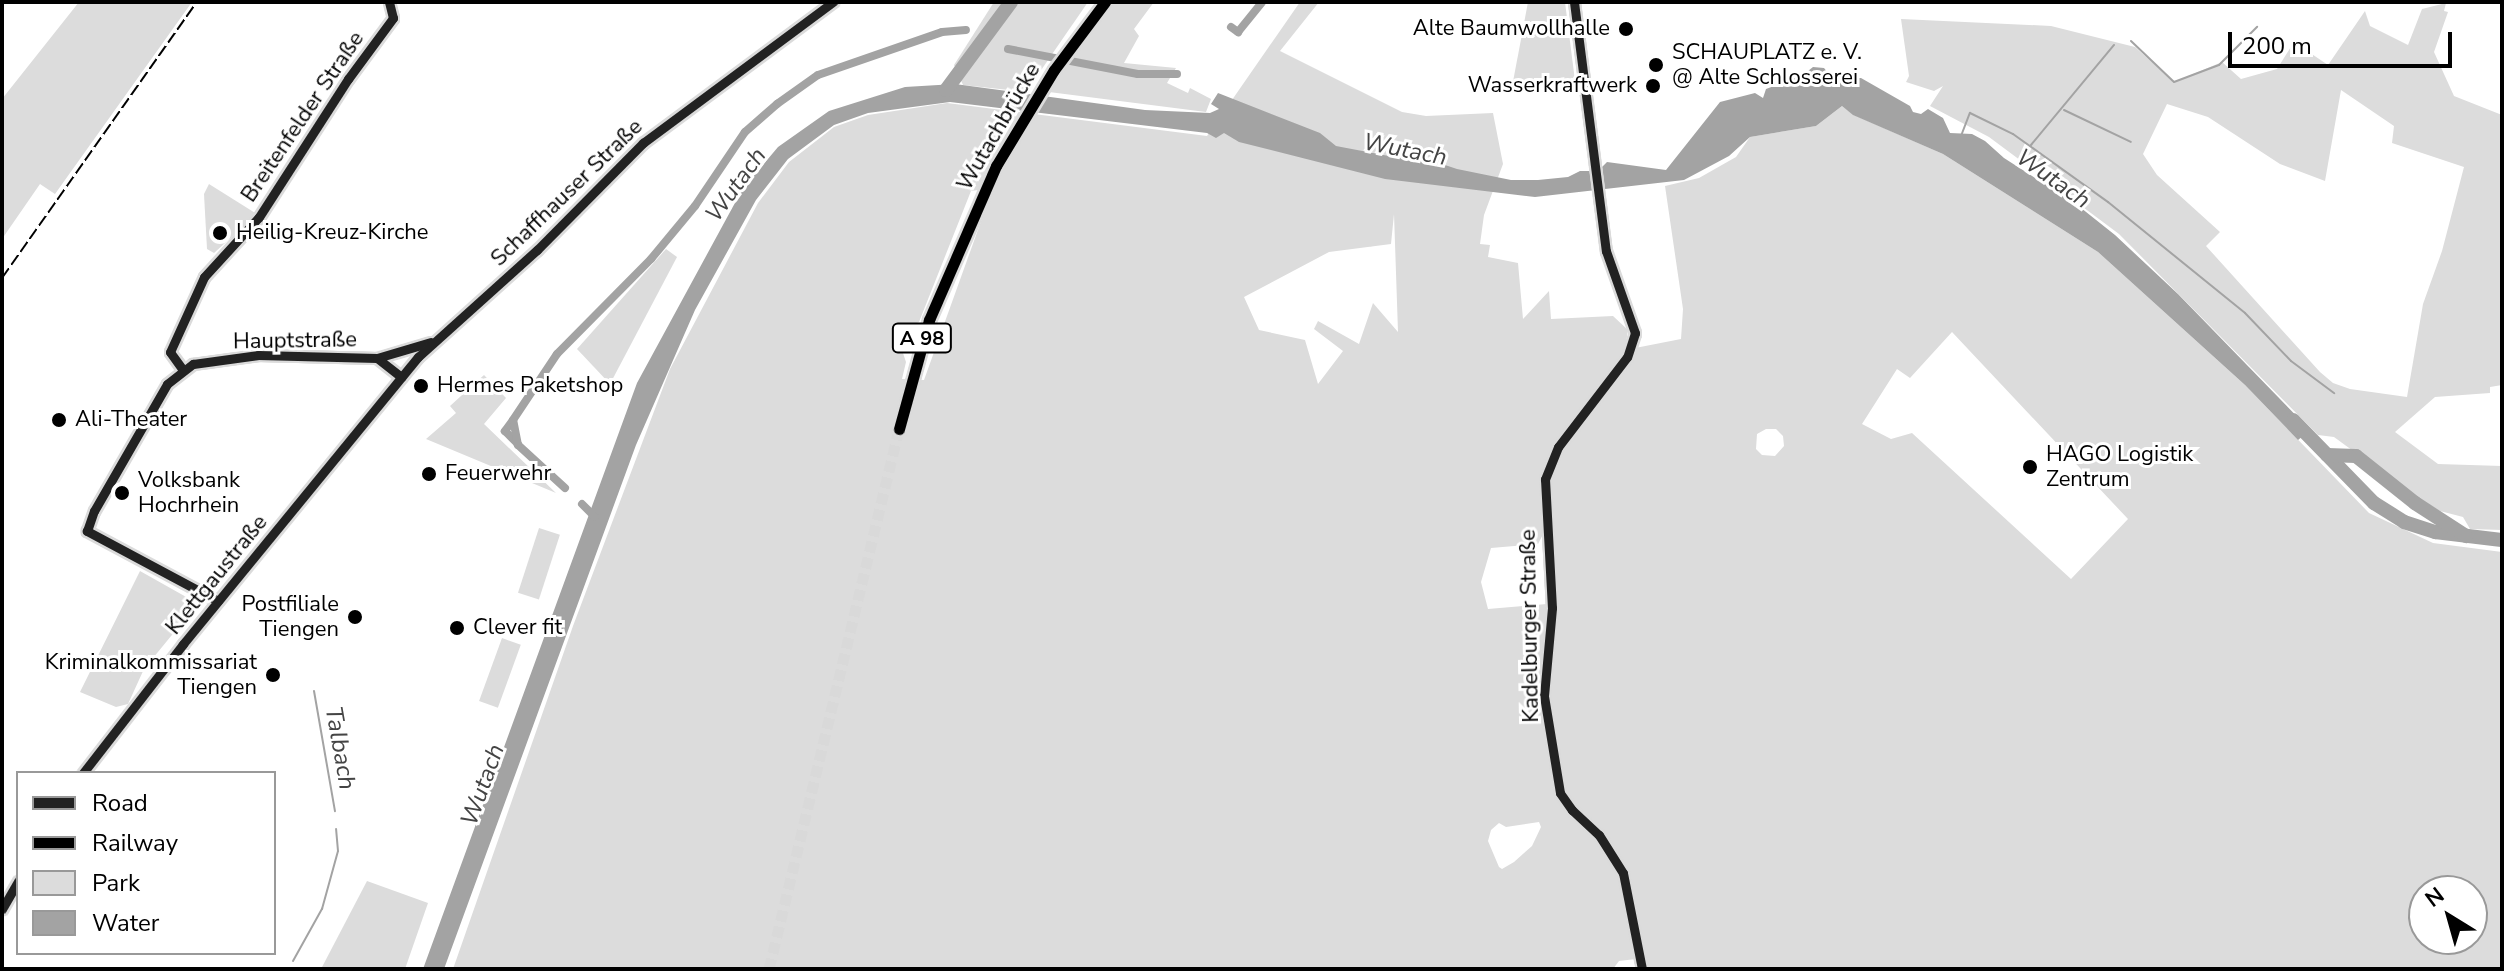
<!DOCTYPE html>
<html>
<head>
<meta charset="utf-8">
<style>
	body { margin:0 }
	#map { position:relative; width:2504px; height:971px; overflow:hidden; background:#fff; font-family:"Nunito Sans",sans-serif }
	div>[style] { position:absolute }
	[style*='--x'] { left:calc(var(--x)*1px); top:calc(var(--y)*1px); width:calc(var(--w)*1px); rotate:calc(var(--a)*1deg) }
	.green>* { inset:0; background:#dcdcdc; transform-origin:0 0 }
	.water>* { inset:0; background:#a3a3a3 }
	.stream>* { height:2px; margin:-1px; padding:0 1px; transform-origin:1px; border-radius:1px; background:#a3a3a3 }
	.canal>* { height:8px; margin:-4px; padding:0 4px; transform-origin:4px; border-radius:4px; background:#a3a3a3 }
	.river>* { height:14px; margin:-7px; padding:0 7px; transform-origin:7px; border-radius:7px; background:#a3a3a3 }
	.highway-tunnel>* { height:11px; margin-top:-5.5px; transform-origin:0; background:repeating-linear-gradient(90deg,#d9d9d9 0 11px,transparent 0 16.5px) }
	.roads { filter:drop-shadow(2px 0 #dbdbdb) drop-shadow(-2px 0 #dbdbdb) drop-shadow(0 2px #dbdbdb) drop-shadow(0 -2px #dbdbdb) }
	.secondary>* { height:9px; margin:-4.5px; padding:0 4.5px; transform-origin:4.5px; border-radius:4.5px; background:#222 }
	.highway>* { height:11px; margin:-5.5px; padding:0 5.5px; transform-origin:5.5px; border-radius:5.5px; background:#000 }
	.rail>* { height:2px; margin-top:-1px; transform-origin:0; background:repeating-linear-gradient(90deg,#000 0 12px,transparent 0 16px) }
	.dots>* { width:22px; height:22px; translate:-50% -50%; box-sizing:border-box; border:4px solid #fff; border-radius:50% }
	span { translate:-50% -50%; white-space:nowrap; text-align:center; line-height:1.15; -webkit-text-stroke:6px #fff; paint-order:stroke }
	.shield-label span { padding:2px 6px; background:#fff; border:2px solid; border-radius:6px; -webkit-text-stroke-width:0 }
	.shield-label { font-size:20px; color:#000; font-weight:700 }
	.poi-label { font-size:22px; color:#000 }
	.right { translate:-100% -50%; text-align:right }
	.left { translate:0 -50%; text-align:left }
	.street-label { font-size:22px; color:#000 }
	.water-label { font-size:24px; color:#444; font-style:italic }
	.frame { position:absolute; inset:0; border:4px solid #000; pointer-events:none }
	.legend { position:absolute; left:16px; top:771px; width:260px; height:184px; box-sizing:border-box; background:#fff; border:2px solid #999; margin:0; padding:10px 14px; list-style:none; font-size:24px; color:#000 }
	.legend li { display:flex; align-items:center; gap:16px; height:40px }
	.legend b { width:40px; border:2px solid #999 }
	.north { position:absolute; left:2408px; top:875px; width:80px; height:80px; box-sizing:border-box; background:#fff; border:2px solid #999; border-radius:50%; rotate:323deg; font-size:22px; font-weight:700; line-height:32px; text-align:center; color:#000 }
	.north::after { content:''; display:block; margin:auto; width:28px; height:36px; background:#000; clip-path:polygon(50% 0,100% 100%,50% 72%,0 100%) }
	.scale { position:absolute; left:2228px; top:32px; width:224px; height:36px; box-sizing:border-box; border:4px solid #000; border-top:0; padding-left:10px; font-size:24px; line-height:28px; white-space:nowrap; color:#000; -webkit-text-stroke:6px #fff; paint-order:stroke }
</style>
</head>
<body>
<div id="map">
	<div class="green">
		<div style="clip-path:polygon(79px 2px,192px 2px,55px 194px,40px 184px,2px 239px,2px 99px)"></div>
		<div style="clip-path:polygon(994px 2px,1088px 2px,1026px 92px,963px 85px,954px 65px)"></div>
		<div style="clip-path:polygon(1112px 2px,1154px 2px,1134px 29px,1139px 36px,1124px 63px,1176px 68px,1167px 83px,1188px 93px,1190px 88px,1211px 99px,1206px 112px,1049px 92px)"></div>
		<div style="clip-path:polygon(evenodd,1300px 2px,1319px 2px,1280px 51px,1402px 112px,1426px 116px,1493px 113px,1503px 164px,1484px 215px,1480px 244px,1490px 245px,1488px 257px,1518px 263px,1523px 319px,1549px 291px,1551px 319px,1613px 316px,1628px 330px,1625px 350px,1681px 339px,1683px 309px,1665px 186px,1699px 178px,1736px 157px,1750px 137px,1816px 126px,1842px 106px,1854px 115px,1943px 154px,2098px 252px,2245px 385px,2369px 513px,2433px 543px,2502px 552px,2502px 969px,1640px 969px,1636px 959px,1619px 961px,1613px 969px,453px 969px,573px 626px,670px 369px,758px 203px,789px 162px,834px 127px,868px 115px,947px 103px,1207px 136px,1300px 2px,993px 188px,924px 380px,902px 379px,906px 362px,901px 347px,895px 344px,901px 325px,908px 327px,919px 322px,971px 191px,993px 188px,1300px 2px,1394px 214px,1398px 332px,1373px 303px,1359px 344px,1318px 321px,1314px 329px,1343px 351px,1318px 384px,1305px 340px,1259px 330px,1244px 297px,1329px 252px,1391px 244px,1394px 214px,1300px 2px,1952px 332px,2128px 519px,2071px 579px,1912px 433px,1891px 439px,1862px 424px,1897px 369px,1910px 378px,1952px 332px,1300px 2px,1766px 429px,1776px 429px,1783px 436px,1784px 446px,1775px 456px,1762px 455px,1756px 449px,1757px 434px,1766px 429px,1300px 2px,1553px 515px,1558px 603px,1488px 609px,1481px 582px,1491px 548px,1538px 544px,1553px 515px,1300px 2px,1539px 822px,1541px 827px,1532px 846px,1514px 862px,1502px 869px,1499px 867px,1488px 841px,1491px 830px,1499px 823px,1506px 827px,1539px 822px,1300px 2px,2424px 891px,2472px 891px,2472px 939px,2424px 939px,2424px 891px)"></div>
		<div style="clip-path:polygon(1528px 2px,1565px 2px,1575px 81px,1512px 87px)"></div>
		<div style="clip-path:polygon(evenodd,2446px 3px,2444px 11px,2448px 12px,2434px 52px,2454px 96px,2502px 115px,2502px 385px,2490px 387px,2490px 393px,2435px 397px,2395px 432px,2438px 464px,2502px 466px,2502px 530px,2470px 529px,2463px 517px,2440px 511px,2408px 491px,2334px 437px,2318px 435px,2119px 234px,1989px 137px,1930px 106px,1943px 86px,1934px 91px,1906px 82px,1909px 76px,1901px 19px,2051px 26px,2135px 47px,2174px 82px,2222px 62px,2241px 79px,2277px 69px,2294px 42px,2328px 65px,2365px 11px,2370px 26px,2408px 45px,2422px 9px,2446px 3px,2341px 90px,2394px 126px,2392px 143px,2464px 167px,2442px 251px,2423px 304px,2407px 397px,2350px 389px,2333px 383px,2320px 372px,2206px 246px,2220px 232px,2157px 175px,2143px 154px,2167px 104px,2208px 117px,2280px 164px,2325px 181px,2341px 90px)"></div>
		<div style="clip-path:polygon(209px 184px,257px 214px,214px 253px,207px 249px,204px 194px)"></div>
		<div style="clip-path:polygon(666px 249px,677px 257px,610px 384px,577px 349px)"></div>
		<div style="clip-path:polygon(484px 375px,506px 398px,484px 424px,556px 493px,426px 439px,456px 413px,450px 406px)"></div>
		<div style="left:539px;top:528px;width:22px;height:68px;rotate:18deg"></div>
		<div style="clip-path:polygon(140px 571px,188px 598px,189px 605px,176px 630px,144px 669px,128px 704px,116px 707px,80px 692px)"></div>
		<div style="left:502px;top:638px;width:20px;height:67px;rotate:20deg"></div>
		<div style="clip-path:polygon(367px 881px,428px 903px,405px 969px,321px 969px)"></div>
	</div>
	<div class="water">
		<div style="clip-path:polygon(1813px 67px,1824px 68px,1832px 78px,1861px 78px,1910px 106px,1913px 112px,1921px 114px,1928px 109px,1943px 118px,1950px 133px,1972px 134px,1985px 141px,2004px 158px,2076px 204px,2115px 235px,2178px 294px,2310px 430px,2298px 440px,2245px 385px,2098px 252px,1943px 154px,1853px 115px,1842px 106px,1816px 126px,1750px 137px,1729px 156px,1684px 180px,1535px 197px,1385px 179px,1239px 142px,1224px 133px,1216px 138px,1207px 133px,950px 102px,868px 113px,834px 125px,788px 159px,756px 200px,695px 310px,636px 445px,444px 969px,423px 969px,637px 383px,742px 190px,778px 147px,829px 111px,905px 87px,955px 84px,1145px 110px,1210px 113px,1219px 109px,1211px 104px,1218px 93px,1320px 133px,1336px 146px,1415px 161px,1441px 157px,1445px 165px,1457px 169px,1511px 180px,1538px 180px,1568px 177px,1580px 171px,1598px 171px,1607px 162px,1666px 170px,1720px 102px,1755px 93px,1763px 98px,1766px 89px,1803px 75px)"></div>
	</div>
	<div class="stream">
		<div style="--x:2131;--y:41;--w:59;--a:43.6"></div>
		<div style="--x:2174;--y:82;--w:48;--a:-20.7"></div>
		<div style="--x:2219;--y:65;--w:54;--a:-45"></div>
		<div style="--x:2064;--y:110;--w:74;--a:25.5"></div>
		<div style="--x:1961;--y:136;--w:25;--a:-69"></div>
		<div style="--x:1970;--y:113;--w:48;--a:26"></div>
		<div style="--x:2013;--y:134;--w:117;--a:35.6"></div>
		<div style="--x:2108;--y:202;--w:176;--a:39"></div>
		<div style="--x:2245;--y:313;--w:66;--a:46.2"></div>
		<div style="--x:2291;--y:361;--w:54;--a:36.7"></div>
		<div style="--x:2031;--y:145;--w:130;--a:-50.3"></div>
		<div style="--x:314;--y:691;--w:122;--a:80.1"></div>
		<div style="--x:17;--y:863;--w:4;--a:-76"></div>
		<div style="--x:293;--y:961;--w:60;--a:-60.9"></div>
		<div style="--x:322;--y:909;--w:60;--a:-74.6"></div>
		<div style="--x:338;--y:851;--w:22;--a:-95"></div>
	</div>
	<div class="canal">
		<div style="--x:1231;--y:27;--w:9;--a:36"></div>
		<div style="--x:1238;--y:32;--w:38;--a:-51"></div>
		<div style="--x:1008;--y:49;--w:132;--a:10.9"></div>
		<div style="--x:1138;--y:74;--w:39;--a:0"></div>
		<div style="--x:513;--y:420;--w:14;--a:126"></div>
		<div style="--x:505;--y:431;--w:18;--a:45"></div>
		<div style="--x:565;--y:488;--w:64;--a:-137.5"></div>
		<div style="--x:518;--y:445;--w:25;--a:-101"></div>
		<div style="--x:513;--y:420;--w:79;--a:-56.3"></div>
		<div style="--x:557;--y:354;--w:134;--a:-45.3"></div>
		<div style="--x:651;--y:259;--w:69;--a:-50.3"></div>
		<div style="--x:695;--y:206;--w:89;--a:-56"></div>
		<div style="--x:745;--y:132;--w:43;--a:-41.2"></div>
		<div style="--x:777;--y:104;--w:50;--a:-35.3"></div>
		<div style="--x:818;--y:75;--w:131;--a:-19.1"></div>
		<div style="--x:942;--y:32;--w:24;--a:-5"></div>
		<div style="--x:582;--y:504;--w:18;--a:45"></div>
	</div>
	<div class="river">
		<div style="--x:946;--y:90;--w:109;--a:-53.5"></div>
		<div style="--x:2293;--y:420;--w:116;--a:45.7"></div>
		<div style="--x:2374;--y:503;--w:36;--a:32"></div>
		<div style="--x:2404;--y:522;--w:33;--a:18"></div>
		<div style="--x:2435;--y:532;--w:67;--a:6.8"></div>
		<div style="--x:2327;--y:455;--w:29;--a:2"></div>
		<div style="--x:2356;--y:456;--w:75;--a:38.5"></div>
		<div style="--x:2415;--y:503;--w:61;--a:32.9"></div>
	</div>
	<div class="highway-tunnel">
		<div style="--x:769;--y:969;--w:555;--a:-76.46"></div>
	</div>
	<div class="roads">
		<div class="secondary">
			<div style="--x:1574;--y:2;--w:251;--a:82.7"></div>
			<div style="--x:1606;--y:251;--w:87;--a:70.5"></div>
			<div style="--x:1635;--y:333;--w:25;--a:108"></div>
			<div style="--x:1627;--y:357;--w:113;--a:127.5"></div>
			<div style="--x:1558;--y:447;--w:35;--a:112"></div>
			<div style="--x:1545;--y:479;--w:129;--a:86.9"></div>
			<div style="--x:1552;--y:608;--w:88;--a:95.2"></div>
			<div style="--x:1544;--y:696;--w:98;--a:80.6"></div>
			<div style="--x:1560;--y:793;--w:21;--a:55"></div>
			<div style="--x:1572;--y:810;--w:37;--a:43"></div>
			<div style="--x:1599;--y:835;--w:45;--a:57.7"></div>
			<div style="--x:1623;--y:873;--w:98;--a:78.8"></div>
			<div style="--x:377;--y:358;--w:56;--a:-16.5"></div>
			<div style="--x:183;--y:370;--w:22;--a:-126"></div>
			<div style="--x:170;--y:352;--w:82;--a:-65.6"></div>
			<div style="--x:204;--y:277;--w:81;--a:-47.5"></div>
			<div style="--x:259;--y:217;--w:164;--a:-57.2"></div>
			<div style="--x:348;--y:79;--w:76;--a:-53.6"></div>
			<div style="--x:393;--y:18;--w:16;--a:-104"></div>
			<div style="--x:218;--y:601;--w:149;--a:-151.9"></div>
			<div style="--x:87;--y:531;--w:21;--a:-71"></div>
			<div style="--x:94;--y:511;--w:146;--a:-60.1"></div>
			<div style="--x:167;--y:384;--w:33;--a:-38"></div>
			<div style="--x:193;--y:364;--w:66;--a:-7.9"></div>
			<div style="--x:258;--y:355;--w:119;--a:1.4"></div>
			<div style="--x:377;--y:358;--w:31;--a:38"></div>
			<div style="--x:83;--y:773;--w:163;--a:-52.2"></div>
			<div style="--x:183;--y:644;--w:371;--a:-50.7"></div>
			<div style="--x:418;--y:357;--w:160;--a:-42"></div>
			<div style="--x:537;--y:250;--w:151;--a:-45.3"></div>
			<div style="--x:643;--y:143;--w:237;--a:-36.6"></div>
			<div style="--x:2;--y:909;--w:32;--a:-60"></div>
		</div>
		<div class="highway">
			<div style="--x:899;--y:429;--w:113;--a:-74.6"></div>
			<div style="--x:929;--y:320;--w:168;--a:-66.5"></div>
			<div style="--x:996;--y:166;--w:112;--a:-58.9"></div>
			<div style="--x:1054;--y:70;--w:85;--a:-53.1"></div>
		</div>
	</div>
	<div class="rail">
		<div style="--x:2;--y:278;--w:338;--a:-54.8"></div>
	</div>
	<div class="dots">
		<div style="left:1626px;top:29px;background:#000"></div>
		<div style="left:1656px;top:65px;background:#000"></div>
		<div style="left:1653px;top:86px;background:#000"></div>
		<div style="left:220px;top:233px;background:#000"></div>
		<div style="left:421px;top:386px;background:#000"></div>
		<div style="left:59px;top:420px;background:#000"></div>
		<div style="left:2030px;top:467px;background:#000"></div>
		<div style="left:429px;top:474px;background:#000"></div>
		<div style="left:122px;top:493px;background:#000"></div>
		<div style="left:355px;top:617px;background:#000"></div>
		<div style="left:457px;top:628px;background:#000"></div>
		<div style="left:273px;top:675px;background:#000"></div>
	</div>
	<div class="shield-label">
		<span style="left:922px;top:338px">A 98</span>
	</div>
	<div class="poi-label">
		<span class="right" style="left:1610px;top:29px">Alte Baumwollhalle</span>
		<span class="left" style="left:1672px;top:65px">SCHAUPLATZ e. V.<br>@ Alte Schlosserei</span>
		<span class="right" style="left:1637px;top:86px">Wasserkraftwerk</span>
		<span class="left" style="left:236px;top:233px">Heilig-Kreuz-Kirche</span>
		<span class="left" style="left:437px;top:386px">Hermes Paketshop</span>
		<span class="left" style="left:75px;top:420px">Ali-Theater</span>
		<span class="left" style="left:2046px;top:467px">HAGO Logistik<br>Zentrum</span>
		<span class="left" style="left:445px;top:474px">Feuerwehr</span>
		<span class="left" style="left:138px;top:493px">Volksbank<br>Hochrhein</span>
		<span class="right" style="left:339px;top:617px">Postfiliale<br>Tiengen</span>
		<span class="left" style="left:473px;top:628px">Clever fit</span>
		<span class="right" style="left:257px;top:675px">Kriminalkommissariat<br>Tiengen</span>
	</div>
	<div class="street-label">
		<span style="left:303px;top:117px;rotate:-56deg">Breitenfelder Straße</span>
		<span style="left:999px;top:127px;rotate:-60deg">Wutachbrücke</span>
		<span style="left:567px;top:193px;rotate:-44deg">Schaffhauser Straße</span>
		<span style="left:295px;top:341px;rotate:-1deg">Hauptstraße</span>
		<span style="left:217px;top:575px;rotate:-51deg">Klettgaustraße</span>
		<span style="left:1530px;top:626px;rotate:-91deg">Kadelburger Straße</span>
	</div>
	<div class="water-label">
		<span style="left:1405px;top:150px;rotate:11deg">Wutach</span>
		<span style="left:2053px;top:179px;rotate:35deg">Wutach</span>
		<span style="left:736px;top:185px;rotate:-54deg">Wutach</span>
		<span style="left:340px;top:748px;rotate:80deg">Talbach</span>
		<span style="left:483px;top:785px;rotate:-70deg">Wutach</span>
	</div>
	<div class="frame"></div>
	<ul class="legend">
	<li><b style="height:10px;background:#222"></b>Road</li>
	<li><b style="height:10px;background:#000"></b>Railway</li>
	<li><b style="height:22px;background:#dcdcdc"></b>Park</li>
	<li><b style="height:22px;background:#a3a3a3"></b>Water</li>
	</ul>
	<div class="north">N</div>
	<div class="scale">200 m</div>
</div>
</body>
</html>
